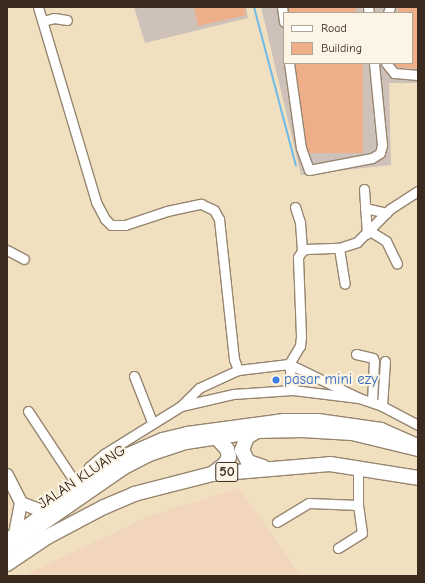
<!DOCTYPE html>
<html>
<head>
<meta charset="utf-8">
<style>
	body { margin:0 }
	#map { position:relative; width:425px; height:583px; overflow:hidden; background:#f0e0c0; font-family:"Comic Neue",sans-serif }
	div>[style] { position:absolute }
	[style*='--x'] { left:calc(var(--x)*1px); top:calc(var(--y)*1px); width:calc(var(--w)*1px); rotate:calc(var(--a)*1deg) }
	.built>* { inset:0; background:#f1d5bd }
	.industrial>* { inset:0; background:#cec1ba }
	.stream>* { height:2px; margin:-1px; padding:0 1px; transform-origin:1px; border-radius:1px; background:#6ebbe8 }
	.building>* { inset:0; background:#eeaf88; transform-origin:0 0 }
	.roads { filter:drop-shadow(1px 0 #96856f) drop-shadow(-1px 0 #96856f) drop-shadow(0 1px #96856f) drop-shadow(0 -1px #96856f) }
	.minor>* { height:9px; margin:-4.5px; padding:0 4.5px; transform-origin:4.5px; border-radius:4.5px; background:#fff }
	.major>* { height:12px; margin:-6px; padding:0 6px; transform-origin:6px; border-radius:6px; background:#fff }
	.highway>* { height:14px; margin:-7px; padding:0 7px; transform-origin:7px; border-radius:7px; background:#fff }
	.dots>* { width:11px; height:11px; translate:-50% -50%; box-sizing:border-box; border:2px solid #fcf5e5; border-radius:50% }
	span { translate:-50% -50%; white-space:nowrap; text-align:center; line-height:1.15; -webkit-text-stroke:4px #fcf5e5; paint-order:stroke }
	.shield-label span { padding:1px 3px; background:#fcf5e5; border:1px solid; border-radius:3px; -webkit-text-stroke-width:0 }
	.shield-label { font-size:14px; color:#3b2a1e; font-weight:700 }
	.shop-label { font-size:15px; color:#366cbe }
	.left { translate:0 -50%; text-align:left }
	.street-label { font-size:15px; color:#3b2a1e }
	.frame { position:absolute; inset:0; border:8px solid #3b2a1e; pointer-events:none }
	.legend { position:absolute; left:283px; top:12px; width:130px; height:52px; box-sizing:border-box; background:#fcf5e5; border:1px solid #afa495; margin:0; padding:5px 7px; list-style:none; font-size:12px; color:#3b2a1e }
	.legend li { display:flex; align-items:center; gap:8px; height:20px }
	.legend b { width:20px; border:1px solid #afa495 }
</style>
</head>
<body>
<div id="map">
	<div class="built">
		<div style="clip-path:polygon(239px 488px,301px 576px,23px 576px,147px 517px)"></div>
	</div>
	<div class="industrial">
		<div style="clip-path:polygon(134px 7px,246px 7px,248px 18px,145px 43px)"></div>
		<div style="clip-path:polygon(evenodd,261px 7px,418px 7px,418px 83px,389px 83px,391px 165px,301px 175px,261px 7px,284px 13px,412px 13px,412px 63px,284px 63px,284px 13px)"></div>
	</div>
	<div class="stream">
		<div style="--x:254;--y:7;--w:164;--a:75.2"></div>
	</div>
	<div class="building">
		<div style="clip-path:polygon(194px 7px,244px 7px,246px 15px,198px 26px)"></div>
		<div style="left:289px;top:7px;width:67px;height:6px"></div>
		<div style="clip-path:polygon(399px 7px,418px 7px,418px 69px,397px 67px,394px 63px,412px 63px,412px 13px,398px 13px)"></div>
		<div style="left:296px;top:63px;width:67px;height:90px"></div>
	</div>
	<div class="roads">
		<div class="minor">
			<div style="--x:38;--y:7;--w:203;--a:73.4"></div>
			<div style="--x:96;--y:202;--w:19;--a:62"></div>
			<div style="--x:105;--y:219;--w:8;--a:45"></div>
			<div style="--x:111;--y:225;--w:14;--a:0"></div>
			<div style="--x:125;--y:225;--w:44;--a:-18.4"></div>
			<div style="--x:167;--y:211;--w:35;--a:-12"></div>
			<div style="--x:201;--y:204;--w:14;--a:25"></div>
			<div style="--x:214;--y:210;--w:10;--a:61"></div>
			<div style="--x:219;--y:219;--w:141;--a:83.9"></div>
			<div style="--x:234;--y:359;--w:12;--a:70"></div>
			<div style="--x:282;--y:7;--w:15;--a:82"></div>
			<div style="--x:368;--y:7;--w:6;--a:81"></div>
			<div style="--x:388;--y:13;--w:6;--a:-72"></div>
			<div style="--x:43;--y:21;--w:11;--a:-15"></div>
			<div style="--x:54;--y:18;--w:13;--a:9"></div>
			<div style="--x:289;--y:63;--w:86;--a:82"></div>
			<div style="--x:301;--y:148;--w:23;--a:70"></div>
			<div style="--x:309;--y:170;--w:64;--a:-10.8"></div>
			<div style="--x:372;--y:158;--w:9;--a:-32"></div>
			<div style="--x:380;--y:153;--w:8;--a:-76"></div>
			<div style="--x:382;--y:145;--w:82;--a:-95.6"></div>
			<div style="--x:386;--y:63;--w:13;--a:51"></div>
			<div style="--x:394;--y:73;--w:24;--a:5"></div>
			<div style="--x:364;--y:189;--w:45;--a:86.2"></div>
			<div style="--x:295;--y:207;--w:16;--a:72"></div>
			<div style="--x:300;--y:222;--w:29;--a:86"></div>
			<div style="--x:365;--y:208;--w:22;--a:13"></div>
			<div style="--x:370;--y:231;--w:19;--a:32"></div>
			<div style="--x:386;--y:241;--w:25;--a:64"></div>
			<div style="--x:339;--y:248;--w:36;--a:81"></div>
			<div style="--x:7;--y:250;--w:19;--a:28"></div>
			<div style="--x:356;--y:354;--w:17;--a:13"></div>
			<div style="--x:373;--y:358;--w:3;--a:72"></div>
			<div style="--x:374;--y:361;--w:41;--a:92.8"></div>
			<div style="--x:134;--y:376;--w:49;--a:68.6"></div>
			<div style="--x:293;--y:390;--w:26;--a:-99"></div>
			<div style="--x:289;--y:364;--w:21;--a:-59"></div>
			<div style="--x:300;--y:346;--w:10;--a:-84"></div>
			<div style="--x:301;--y:336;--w:79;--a:-92.2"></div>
			<div style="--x:298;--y:257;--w:7;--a:-56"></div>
			<div style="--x:302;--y:251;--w:4;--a:-27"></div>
			<div style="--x:306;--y:249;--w:33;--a:-2"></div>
			<div style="--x:339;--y:248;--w:19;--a:-18"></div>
			<div style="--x:357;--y:242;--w:47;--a:-45"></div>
			<div style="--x:390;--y:209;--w:33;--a:-33"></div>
			<div style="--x:181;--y:406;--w:53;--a:-13"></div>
			<div style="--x:233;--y:394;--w:60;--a:-3.8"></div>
			<div style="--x:293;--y:390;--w:66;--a:6.9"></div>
			<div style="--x:359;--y:398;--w:24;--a:19"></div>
			<div style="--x:382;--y:406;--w:41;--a:27.8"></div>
			<div style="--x:382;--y:406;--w:45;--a:-86.2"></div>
			<div style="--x:28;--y:411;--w:92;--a:56.5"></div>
			<div style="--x:79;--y:488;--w:23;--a:-65"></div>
			<div style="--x:89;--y:467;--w:20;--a:-41"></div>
			<div style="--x:104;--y:454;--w:91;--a:-31.9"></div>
			<div style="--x:181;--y:406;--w:25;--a:-45"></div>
			<div style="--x:199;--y:388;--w:43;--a:-24.8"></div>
			<div style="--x:238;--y:370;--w:51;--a:-6.7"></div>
			<div style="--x:289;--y:364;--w:78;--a:25.9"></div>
			<div style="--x:277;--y:522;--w:37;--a:-31"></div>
			<div style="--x:309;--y:503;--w:49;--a:2.3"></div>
			<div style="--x:338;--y:548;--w:28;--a:-32"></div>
			<div style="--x:362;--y:533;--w:28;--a:-98"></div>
			<div style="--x:358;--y:505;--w:38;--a:-90"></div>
		</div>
		<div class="major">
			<div style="--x:7;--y:475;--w:31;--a:63"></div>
			<div style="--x:21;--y:503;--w:32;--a:101"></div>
			<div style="--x:15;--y:534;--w:4;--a:146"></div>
			<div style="--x:21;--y:503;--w:25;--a:21"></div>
			<div style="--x:15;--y:534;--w:136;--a:-35.4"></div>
			<div style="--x:126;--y:455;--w:39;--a:-24"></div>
			<div style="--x:162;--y:439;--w:26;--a:-13"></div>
			<div style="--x:187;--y:433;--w:98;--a:-7.6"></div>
			<div style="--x:284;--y:420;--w:34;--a:0"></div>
			<div style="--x:318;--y:420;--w:64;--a:8.1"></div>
			<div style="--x:381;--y:429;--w:40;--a:23.4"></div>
		</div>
		<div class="highway">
			<div style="--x:257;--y:431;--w:12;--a:149"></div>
			<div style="--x:247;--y:437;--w:14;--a:111"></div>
			<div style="--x:242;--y:450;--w:13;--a:63"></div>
			<div style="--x:248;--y:462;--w:16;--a:18"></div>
			<div style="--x:212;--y:474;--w:16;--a:-38"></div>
			<div style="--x:225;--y:464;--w:8;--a:-60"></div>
			<div style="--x:229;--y:457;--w:8;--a:-104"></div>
			<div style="--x:227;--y:449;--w:18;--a:-133"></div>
			<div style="--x:7;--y:548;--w:142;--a:-34.7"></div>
			<div style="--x:124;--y:467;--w:28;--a:-27"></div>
			<div style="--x:149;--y:454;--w:39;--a:-18"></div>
			<div style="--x:186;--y:442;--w:72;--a:-8.8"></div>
			<div style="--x:257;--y:431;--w:45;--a:-1.3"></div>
			<div style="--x:302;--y:430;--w:50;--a:3.4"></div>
			<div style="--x:352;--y:433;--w:68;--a:13.6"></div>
			<div style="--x:7;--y:564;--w:48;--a:-34"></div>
			<div style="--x:47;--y:537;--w:64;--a:-27.8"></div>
			<div style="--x:104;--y:507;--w:33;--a:-23"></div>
			<div style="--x:134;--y:494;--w:81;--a:-14.4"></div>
			<div style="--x:212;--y:474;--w:118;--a:-4.8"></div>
			<div style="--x:330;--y:464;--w:89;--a:9"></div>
		</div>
	</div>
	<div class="dots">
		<div style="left:276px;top:380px;background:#3f7fe0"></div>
	</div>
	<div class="shield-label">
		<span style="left:227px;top:472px">50</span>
	</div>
	<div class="shop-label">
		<span class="left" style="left:284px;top:380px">pasar mini ezy</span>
	</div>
	<div class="street-label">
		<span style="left:82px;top:477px;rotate:-34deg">JALAN KLUANG</span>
	</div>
	<div class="frame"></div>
	<ul class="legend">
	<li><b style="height:5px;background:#fff"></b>Road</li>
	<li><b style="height:11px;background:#eeaf88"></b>Building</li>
	</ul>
</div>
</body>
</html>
